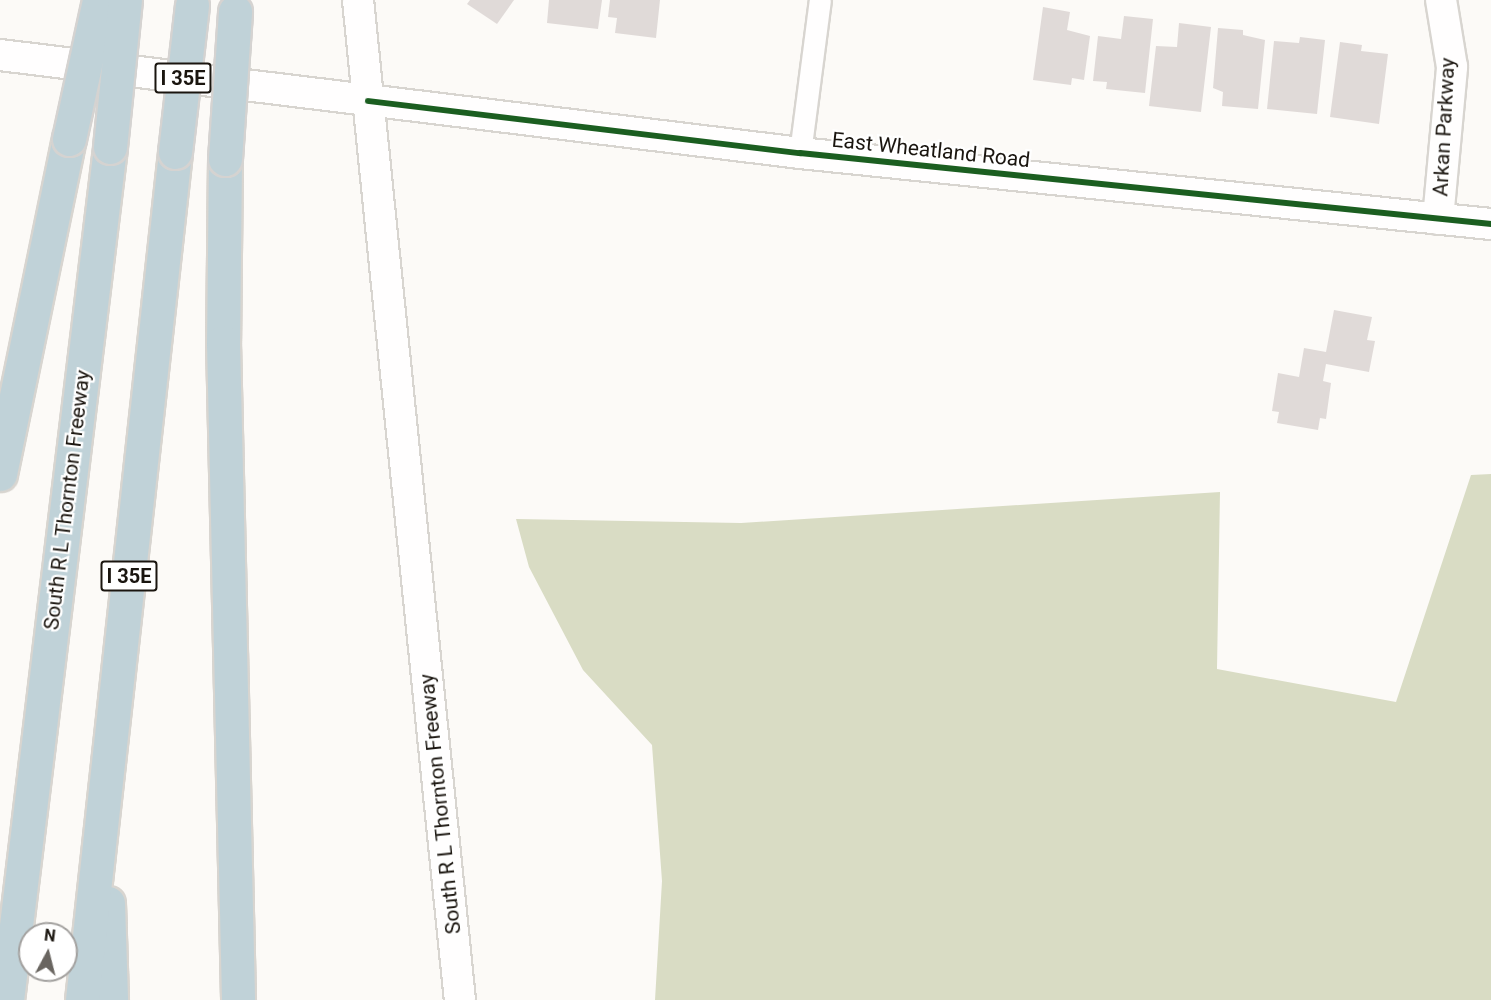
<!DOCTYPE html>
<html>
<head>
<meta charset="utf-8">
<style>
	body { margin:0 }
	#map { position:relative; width:1491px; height:1000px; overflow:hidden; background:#fcfaf7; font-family:Roboto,sans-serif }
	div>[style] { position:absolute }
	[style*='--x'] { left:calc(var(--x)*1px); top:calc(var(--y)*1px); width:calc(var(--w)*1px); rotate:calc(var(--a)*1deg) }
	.forest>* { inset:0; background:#d9dcc4 }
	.building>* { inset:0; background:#e0dad8 }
	.roads { filter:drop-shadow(2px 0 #d8d5d0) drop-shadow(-2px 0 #d8d5d0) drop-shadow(0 2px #d8d5d0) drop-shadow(0 -2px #d8d5d0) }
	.street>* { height:21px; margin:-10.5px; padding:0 10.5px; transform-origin:10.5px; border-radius:10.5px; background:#fffefe }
	.secondary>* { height:30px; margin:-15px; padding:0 15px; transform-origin:15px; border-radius:15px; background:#fffefe }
	.highway>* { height:33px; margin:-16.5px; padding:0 16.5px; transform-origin:16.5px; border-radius:16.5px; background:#c0d2d8 }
	.bridges { filter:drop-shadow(2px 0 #d5d3d1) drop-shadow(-2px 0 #d5d3d1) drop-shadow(0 2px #d5d3d1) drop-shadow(0 -2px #d5d3d1) }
	.highway-bridge>* { height:33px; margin:-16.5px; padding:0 16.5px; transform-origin:16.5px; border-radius:16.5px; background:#c0d2d8 }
	.cycleway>* { height:6px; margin:-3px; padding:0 3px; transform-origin:3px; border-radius:3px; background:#1b5e20 }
	span { translate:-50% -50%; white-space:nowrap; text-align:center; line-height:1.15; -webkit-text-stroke:4.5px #fff; paint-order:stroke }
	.shield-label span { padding:2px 4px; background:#fff; border:2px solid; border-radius:4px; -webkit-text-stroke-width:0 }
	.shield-label { font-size:20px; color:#1a150f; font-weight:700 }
	.street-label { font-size:21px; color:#1a150f }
	.north { position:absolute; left:18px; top:922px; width:60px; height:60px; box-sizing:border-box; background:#fff; border:2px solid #a3a19f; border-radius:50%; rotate:7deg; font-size:16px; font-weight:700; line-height:24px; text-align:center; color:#1a150f }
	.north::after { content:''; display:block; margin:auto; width:21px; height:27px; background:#696560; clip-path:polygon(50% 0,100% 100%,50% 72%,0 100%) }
</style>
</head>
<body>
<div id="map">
	<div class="forest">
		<div style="clip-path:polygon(1491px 474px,1491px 1000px,655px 1000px,662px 881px,652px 745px,583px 670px,529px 567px,516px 519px,741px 523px,1220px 492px,1217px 669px,1396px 702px,1471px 475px)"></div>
	</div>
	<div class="building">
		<div style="clip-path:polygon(470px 0,514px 0,497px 24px,467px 4px)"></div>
		<div style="clip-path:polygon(549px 0,602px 0,598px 29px,547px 23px)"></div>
		<div style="clip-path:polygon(610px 0,660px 0,656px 38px,615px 33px,617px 18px,608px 17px)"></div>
		<div style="clip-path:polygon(1043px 7px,1070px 12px,1067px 30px,1090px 36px,1084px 80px,1072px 78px,1071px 85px,1033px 80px)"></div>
		<div style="clip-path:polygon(1124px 16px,1153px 19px,1145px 93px,1106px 89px,1107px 82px,1093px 81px,1098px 36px,1121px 39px)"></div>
		<div style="clip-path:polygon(1179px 23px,1211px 27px,1201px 112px,1149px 106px,1156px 46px,1177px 47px)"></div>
		<div style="clip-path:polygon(1218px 28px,1243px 30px,1243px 35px,1265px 40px,1258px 109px,1222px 106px,1223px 92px,1213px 88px)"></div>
		<div style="clip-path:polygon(1300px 37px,1325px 40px,1317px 114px,1267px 109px,1274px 41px,1299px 43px)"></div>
		<div style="clip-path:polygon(1340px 42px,1362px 45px,1361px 51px,1388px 54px,1379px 124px,1330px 117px)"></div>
		<div style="clip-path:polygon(1334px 310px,1372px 317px,1367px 340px,1375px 341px,1369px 372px,1326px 364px,1323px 381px,1331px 383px,1326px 419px,1320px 418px,1318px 430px,1277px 423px,1279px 412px,1272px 411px,1278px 373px,1299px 377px,1304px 348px,1326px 352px)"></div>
	</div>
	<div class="roads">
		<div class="street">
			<div style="--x:800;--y:153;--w:154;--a:-82.6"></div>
		</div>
		<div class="secondary">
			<div style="--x:358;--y:0;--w:1005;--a:84.18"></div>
			<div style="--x:0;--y:55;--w:806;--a:6.98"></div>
			<div style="--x:800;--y:153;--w:695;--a:5.87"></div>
			<div style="--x:1438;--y:219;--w:153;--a:-84.7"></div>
			<div style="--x:1452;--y:67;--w:68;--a:-99.3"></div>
		</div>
		<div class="highway">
			<div style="--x:225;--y:159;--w:183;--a:90.6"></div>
			<div style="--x:223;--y:342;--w:658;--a:88.69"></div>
			<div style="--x:0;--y:474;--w:342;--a:-78.4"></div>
			<div style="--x:108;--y:903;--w:97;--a:88.2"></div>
			<div style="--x:7;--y:1000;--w:859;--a:-83.11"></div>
			<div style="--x:82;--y:1000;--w:853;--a:-83.74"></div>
		</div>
	</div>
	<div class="bridges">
		<div class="highway-bridge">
			<div style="--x:69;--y:139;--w:142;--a:-77.8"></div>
			<div style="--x:110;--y:147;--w:148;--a:-84.2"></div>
			<div style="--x:175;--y:152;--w:148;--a:-83.4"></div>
			<div style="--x:225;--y:159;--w:148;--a:-86.1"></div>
		</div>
	</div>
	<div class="cycleway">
		<div style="--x:368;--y:101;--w:435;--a:6.9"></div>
		<div style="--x:800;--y:153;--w:695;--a:5.87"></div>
	</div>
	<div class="shield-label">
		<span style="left:183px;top:78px">I 35E</span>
		<span style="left:129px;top:576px">I 35E</span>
	</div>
	<div class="street-label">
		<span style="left:1444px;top:127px;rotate:-87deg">Arkan Parkway</span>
		<span style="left:931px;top:150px;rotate:6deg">East Wheatland Road</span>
		<span style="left:67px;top:500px;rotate:-83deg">South R L Thornton Freeway</span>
		<span style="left:440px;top:804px;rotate:-96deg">South R L Thornton Freeway</span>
	</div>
	<div class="north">N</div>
</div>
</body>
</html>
